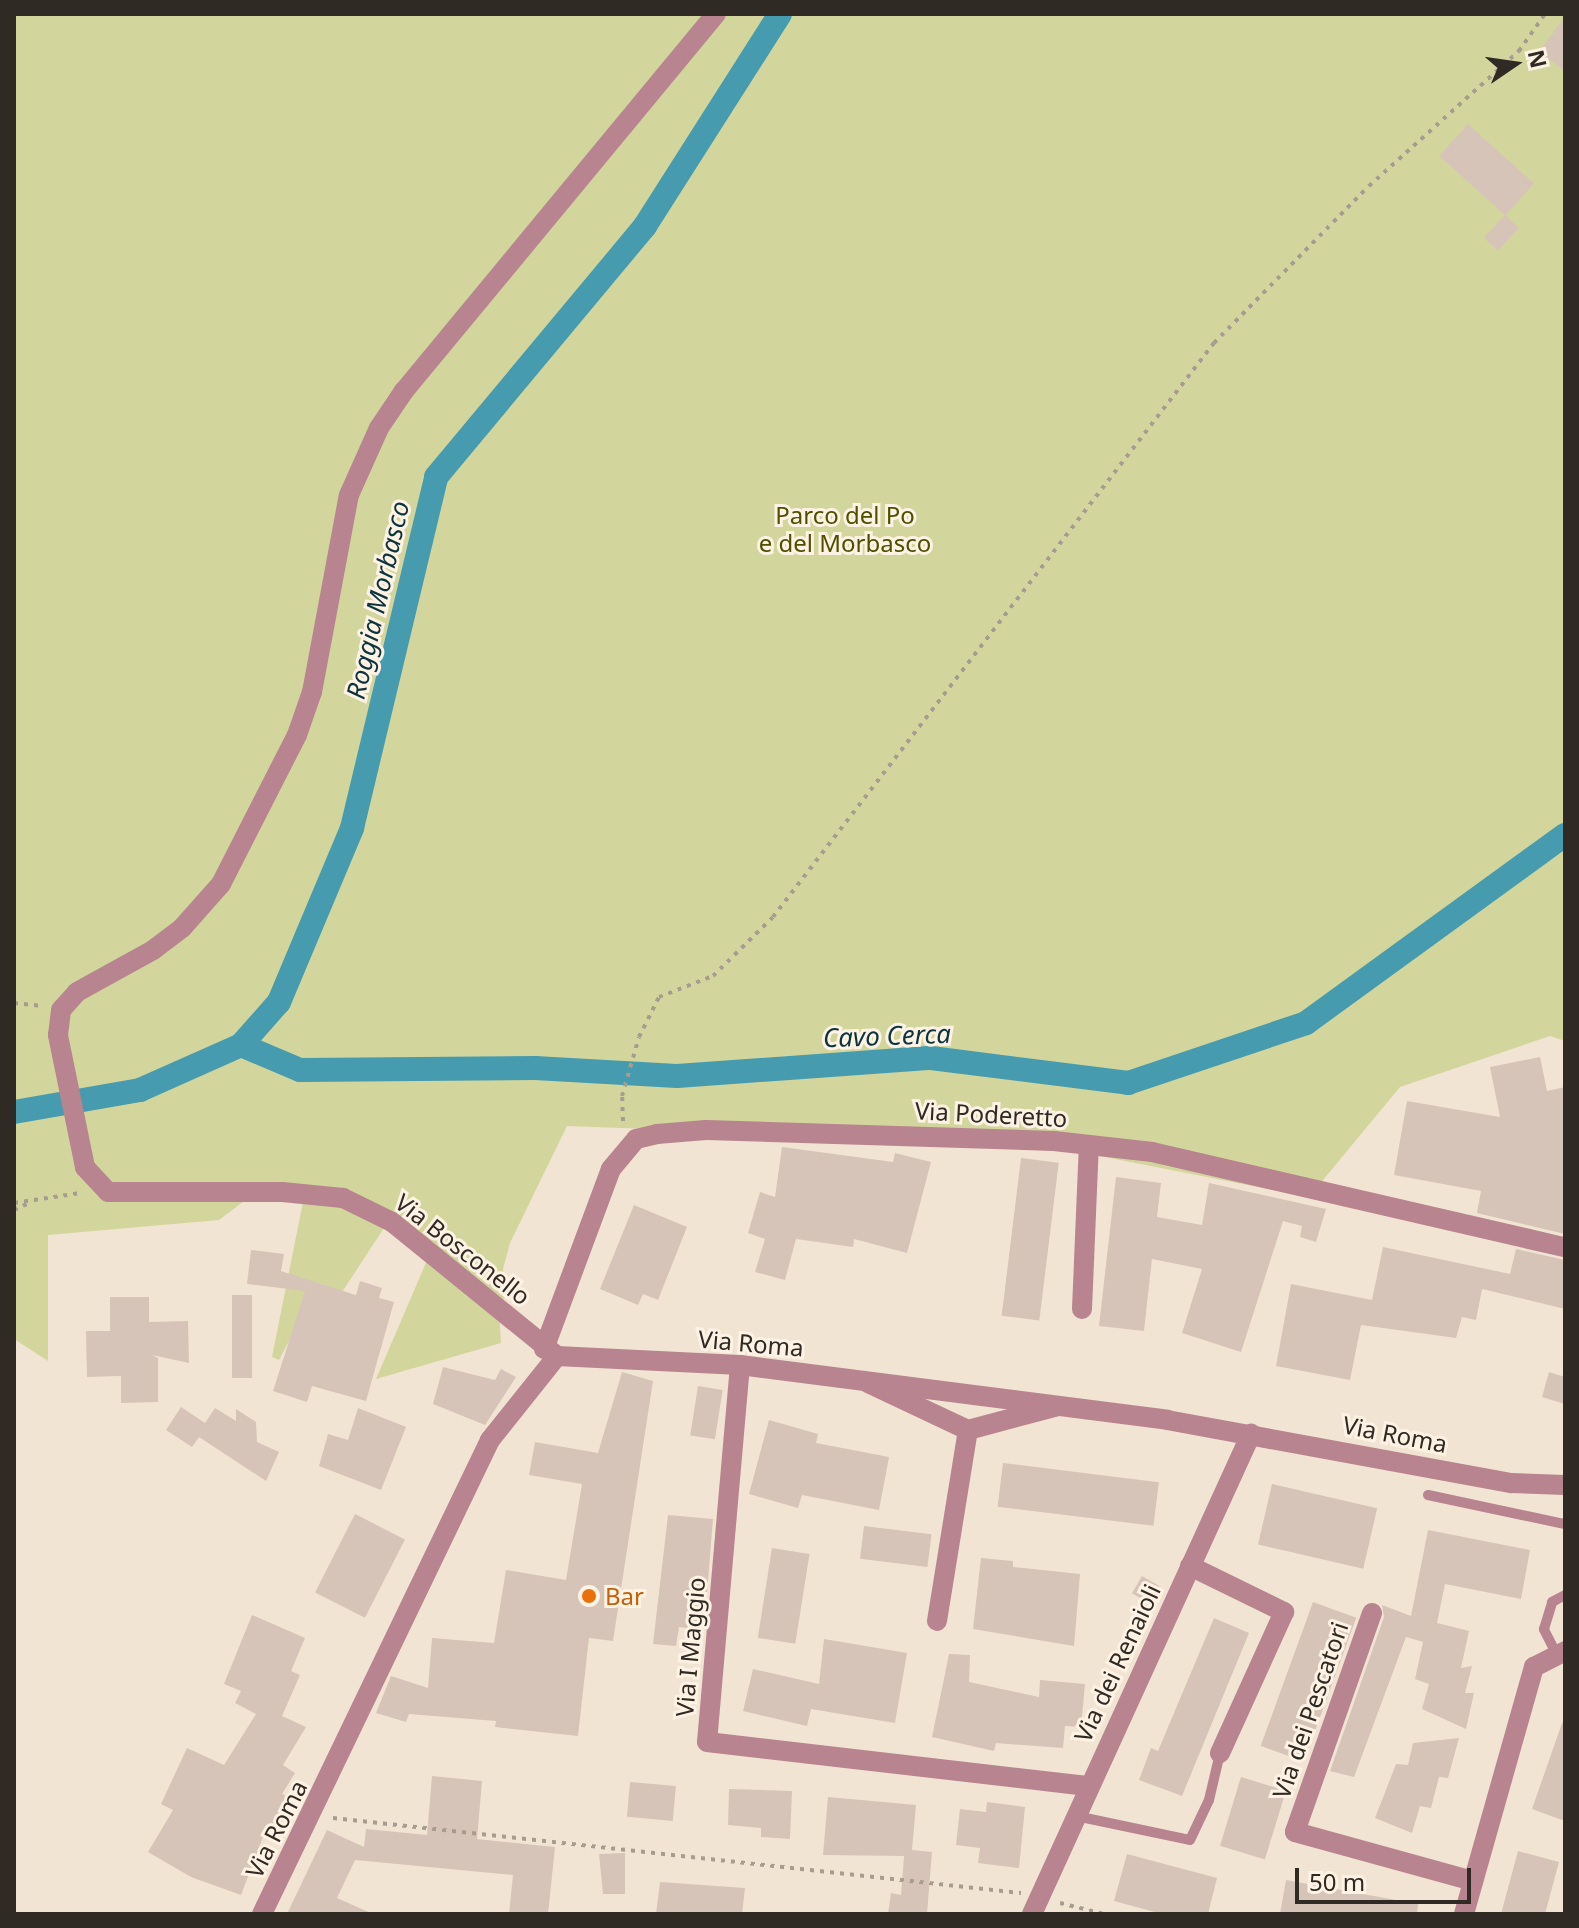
<!DOCTYPE html>
<html>
<head>
<meta charset="utf-8">
<style>
	body { margin:0 }
	#map { position:relative; width:1579px; height:1928px; overflow:hidden; background:#f2e4d3; font-family:"Noto Sans",sans-serif }
	div>[style] { position:absolute }
	[style*='--x'] { left:calc(var(--x)*1px); top:calc(var(--y)*1px); width:calc(var(--w)*1px); rotate:calc(var(--a)*1deg) }
	.green>* { inset:0; background:#d2d69d }
	.canal>* { height:24px; margin:-12px; padding:0 12px; transform-origin:12px; border-radius:12px; background:#479bae }
	.building>* { inset:0; background:#d7c4b8; transform-origin:0 0 }
	.path>* { height:4px; margin-top:-2px; transform-origin:0; background:repeating-linear-gradient(90deg,#a79d8f 0 4px,transparent 0 10px) }
	.service>* { height:10px; margin:-5px; padding:0 5px; transform-origin:5px; border-radius:5px; background:#b8848f }
	.minor>* { height:20px; margin:-10px; padding:0 10px; transform-origin:10px; border-radius:10px; background:#b8848f }
	.tertiary>* { height:20px; margin:-10px; padding:0 10px; transform-origin:10px; border-radius:10px; background:#b8848f }
	.dots>* { width:22px; height:22px; translate:-50% -50%; box-sizing:border-box; border:4px solid #fdf2e4; border-radius:50% }
	span { translate:-50% -50%; white-space:nowrap; text-align:center; line-height:1.15; -webkit-text-stroke:6px #fdf2e4; paint-order:stroke }
	.park-label { font-size:24px; color:#4e5000 }
	.street-label { font-size:24px; color:#2f2a23 }
	.food-label { font-size:24px; color:#c56008 }
	.left { translate:0 -50%; text-align:left }
	.water-label { font-size:26px; color:#0c343d; font-style:italic }
	.frame { position:absolute; inset:0; border:16px solid #2f2a23; pointer-events:none }
	.north { position:absolute; left:1475px; top:24px; width:80px; height:80px; -webkit-text-stroke:6px #fdf2e4; paint-order:stroke; rotate:77deg; font-size:22px; font-weight:700; line-height:32px; text-align:center; color:#2f2a23 }
	.north::after { content:''; display:block; margin:auto; width:28px; height:36px; background:#2f2a23; clip-path:polygon(50% 0,100% 100%,50% 72%,0 100%) }
	.scale { position:absolute; left:1295px; top:1868px; width:176px; height:36px; box-sizing:border-box; border:4px solid #2f2a23; border-top:0; padding-left:10px; font-size:24px; line-height:28px; white-space:nowrap; color:#2f2a23; -webkit-text-stroke:6px #fdf2e4; paint-order:stroke }
</style>
</head>
<body>
<div id="map">
	<div class="green">
		<div style="clip-path:polygon(14px 14px,1565px 14px,1565px 1041px,1550px 1036px,1400px 1087px,1309px 1197px,1033px 1143px,567px 1126px,510px 1243px,503px 1269px,506px 1293px,499px 1309px,501px 1343px,376px 1379px,428px 1258px,386px 1225px,342px 1292px,319px 1283px,279px 1360px,272px 1357px,305px 1192px,252px 1195px,219px 1220px,48px 1235px,48px 1361px,14px 1339px)"></div>
	</div>
	<div class="canal">
		<div style="--x:241;--y:1045;--w:64;--a:23"></div>
		<div style="--x:300;--y:1070;--w:235;--a:-0.5"></div>
		<div style="--x:535;--y:1068;--w:142;--a:3.2"></div>
		<div style="--x:677;--y:1076;--w:255;--a:-4.1"></div>
		<div style="--x:931;--y:1058;--w:199;--a:7.2"></div>
		<div style="--x:1128;--y:1083;--w:188;--a:-18.6"></div>
		<div style="--x:1306;--y:1023;--w:320;--a:-36"></div>
		<div style="--x:14;--y:1112;--w:128;--a:-9.9"></div>
		<div style="--x:140;--y:1090;--w:111;--a:-24"></div>
		<div style="--x:241;--y:1045;--w:57;--a:-48.5"></div>
		<div style="--x:279;--y:1002;--w:189;--a:-67.2"></div>
		<div style="--x:352;--y:828;--w:361;--a:-76.5"></div>
		<div style="--x:436;--y:477;--w:327;--a:-50.2"></div>
		<div style="--x:645;--y:226;--w:251;--a:-57.5"></div>
	</div>
	<div class="building">
		<div style="clip-path:polygon(1565px 16px,1565px 71px,1539px 52px)"></div>
		<div style="left:1468px;top:124px;width:89px;height:43px;rotate:42deg"></div>
		<div style="left:1505px;top:215px;width:19px;height:31px;rotate:43deg"></div>
		<div style="clip-path:polygon(1540px 1057px,1547px 1091px,1565px 1087px,1565px 1234px,1477px 1213px,1481px 1191px,1394px 1175px,1407px 1101px,1500px 1117px,1490px 1067px)"></div>
		<div style="clip-path:polygon(782px 1147px,893px 1162px,895px 1153px,931px 1162px,907px 1253px,854px 1239px,853px 1247px,796px 1239px,785px 1280px,755px 1272px,765px 1239px,748px 1233px,760px 1192px,775px 1197px)"></div>
		<div style="left:1021px;top:1158px;width:38px;height:159px;rotate:7deg"></div>
		<div style="clip-path:polygon(1116px 1177px,1161px 1183px,1157px 1217px,1202px 1225px,1209px 1183px,1326px 1209px,1316px 1242px,1300px 1237px,1302px 1226px,1283px 1221px,1241px 1352px,1182px 1333px,1202px 1269px,1152px 1259px,1144px 1331px,1099px 1326px)"></div>
		<div style="clip-path:polygon(634px 1205px,687px 1227px,658px 1300px,643px 1294px,638px 1305px,600px 1289px)"></div>
		<div style="clip-path:polygon(1383px 1247px,1510px 1274px,1516px 1249px,1565px 1260px,1565px 1309px,1482px 1289px,1476px 1320px,1462px 1317px,1456px 1338px,1361px 1325px,1350px 1380px,1276px 1366px,1291px 1284px,1372px 1300px)"></div>
		<div style="clip-path:polygon(251px 1250px,284px 1254px,281px 1271px,356px 1295px,360px 1281px,382px 1288px,379px 1298px,394px 1302px,366px 1401px,312px 1386px,307px 1402px,273px 1391px,305px 1291px,247px 1284px)"></div>
		<div style="left:232px;top:1295px;width:20px;height:83px"></div>
		<div style="clip-path:polygon(110px 1297px,149px 1297px,149px 1322px,188px 1321px,189px 1363px,152px 1355px,158px 1358px,158px 1402px,121px 1403px,121px 1376px,87px 1377px,86px 1331px,110px 1331px)"></div>
		<div style="clip-path:polygon(443px 1367px,495px 1380px,501px 1369px,516px 1377px,485px 1425px,433px 1404px)"></div>
		<div style="clip-path:polygon(622px 1372px,653px 1381px,613px 1641px,589px 1638px,578px 1736px,495px 1727px,496px 1721px,409px 1714px,406px 1722px,376px 1713px,391px 1676px,428px 1688px,432px 1638px,494px 1643px,506px 1570px,566px 1580px,582px 1484px,529px 1475px,535px 1442px,598px 1453px)"></div>
		<div style="clip-path:polygon(1549px 1372px,1565px 1377px,1565px 1404px,1542px 1397px)"></div>
		<div style="left:698px;top:1386px;width:25px;height:50px;rotate:9deg"></div>
		<div style="clip-path:polygon(181px 1407px,205px 1423px,215px 1408px,236px 1421px,236px 1409px,256px 1422px,257px 1442px,279px 1452px,266px 1481px,199px 1437px,192px 1447px,166px 1430px)"></div>
		<div style="clip-path:polygon(358px 1408px,406px 1427px,381px 1490px,319px 1466px,328px 1434px,348px 1440px)"></div>
		<div style="clip-path:polygon(769px 1420px,818px 1434px,816px 1443px,889px 1457px,879px 1510px,802px 1495px,798px 1508px,749px 1494px)"></div>
		<div style="left:1003px;top:1463px;width:157px;height:44px;rotate:7deg"></div>
		<div style="left:1272px;top:1484px;width:108px;height:62px;rotate:13deg"></div>
		<div style="left:355px;top:1514px;width:56px;height:88px;rotate:27deg"></div>
		<div style="clip-path:polygon(668px 1515px,713px 1519px,704px 1630px,679px 1627px,676px 1646px,653px 1644px)"></div>
		<div style="left:864px;top:1526px;width:68px;height:33px;rotate:7deg"></div>
		<div style="clip-path:polygon(1428px 1530px,1530px 1550px,1521px 1599px,1445px 1584px,1437px 1623px,1469px 1631px,1461px 1668px,1472px 1666px,1465px 1693px,1474px 1693px,1466px 1729px,1422px 1709px,1429px 1684px,1415px 1679px,1423px 1642px,1406px 1637px,1354px 1777px,1330px 1771px,1384px 1617px,1382px 1605px,1411px 1616px)"></div>
		<div style="left:772px;top:1548px;width:38px;height:91px;rotate:9deg"></div>
		<div style="clip-path:polygon(981px 1558px,1013px 1561px,1013px 1567px,1080px 1574px,1074px 1646px,973px 1629px)"></div>
		<div style="left:1142px;top:1576px;width:20px;height:20px;rotate:30deg"></div>
		<div style="left:1313px;top:1602px;width:46px;height:153px;rotate:20deg"></div>
		<div style="clip-path:polygon(252px 1615px,305px 1638px,291px 1671px,300px 1675px,282px 1716px,306px 1727px,283px 1765px,295px 1773px,282px 1794px,292px 1798px,276px 1836px,265px 1832px,241px 1895px,191px 1877px,148px 1852px,173px 1810px,161px 1804px,187px 1748px,224px 1765px,256px 1714px,235px 1703px,241px 1691px,224px 1684px)"></div>
		<div style="clip-path:polygon(1214px 1618px,1249px 1633px,1182px 1796px,1139px 1780px,1151px 1748px,1158px 1751px)"></div>
		<div style="clip-path:polygon(824px 1639px,907px 1653px,895px 1723px,811px 1709px,807px 1726px,743px 1711px,753px 1669px,819px 1684px)"></div>
		<div style="clip-path:polygon(949px 1654px,970px 1655px,969px 1682px,1039px 1697px,1040px 1680px,1085px 1684px,1081px 1727px,1065px 1726px,1063px 1748px,996px 1743px,994px 1751px,932px 1737px)"></div>
		<div style="clip-path:polygon(1562px 1723px,1565px 1724px,1565px 1821px,1532px 1809px)"></div>
		<div style="clip-path:polygon(1459px 1738px,1448px 1778px,1439px 1777px,1431px 1808px,1420px 1806px,1412px 1833px,1375px 1818px,1396px 1764px,1408px 1765px,1413px 1743px)"></div>
		<div style="clip-path:polygon(432px 1776px,482px 1781px,477px 1839px,555px 1847px,548px 1914px,509px 1914px,513px 1875px,355px 1860px,337px 1898px,373px 1914px,287px 1914px,327px 1830px,364px 1847px,366px 1829px,427px 1835px)"></div>
		<div style="left:1241px;top:1777px;width:47px;height:72px;rotate:17deg"></div>
		<div style="left:630px;top:1782px;width:46px;height:35px;rotate:5deg"></div>
		<div style="clip-path:polygon(729px 1789px,792px 1791px,790px 1839px,761px 1837px,761px 1828px,728px 1825px)"></div>
		<div style="clip-path:polygon(828px 1797px,916px 1805px,912px 1850px,932px 1852px,927px 1914px,888px 1914px,891px 1893px,901px 1895px,904px 1856px,823px 1855px)"></div>
		<div style="clip-path:polygon(987px 1802px,1025px 1807px,1019px 1868px,978px 1863px,980px 1848px,956px 1845px,960px 1809px,986px 1812px)"></div>
		<div style="clip-path:polygon(1518px 1851px,1559px 1862px,1545px 1914px,1501px 1914px)"></div>
		<div style="clip-path:polygon(625px 1853px,625px 1894px,603px 1894px,599px 1854px)"></div>
		<div style="clip-path:polygon(1127px 1854px,1217px 1878px,1208px 1914px,1162px 1914px,1114px 1901px)"></div>
		<div style="clip-path:polygon(1286px 1880px,1418px 1904px,1417px 1914px,1280px 1914px)"></div>
		<div style="clip-path:polygon(660px 1882px,745px 1888px,742px 1914px,656px 1914px)"></div>
	</div>
	<div class="path">
		<div style="--x:14;--y:1003;--w:29;--a:6"></div>
		<div style="--x:623;--y:1121;--w:25;--a:-92"></div>
		<div style="--x:622;--y:1096;--w:61;--a:-73.9"></div>
		<div style="--x:639;--y:1037;--w:45;--a:-63.4"></div>
		<div style="--x:659;--y:997;--w:58;--a:-21.3"></div>
		<div style="--x:713;--y:976;--w:84;--a:-44.5"></div>
		<div style="--x:773;--y:917;--w:724;--a:-52.47"></div>
		<div style="--x:1214;--y:343;--w:221;--a:-45.4"></div>
		<div style="--x:1369;--y:186;--w:202;--a:-42"></div>
		<div style="--x:1519;--y:51;--w:45;--a:-54.9"></div>
		<div style="--x:14;--y:1203;--w:67;--a:-8.6"></div>
		<div style="--x:14;--y:1210;--w:17;--a:-25"></div>
		<div style="--x:333;--y:1818;--w:692;--a:6.22"></div>
		<div style="--x:1060;--y:1903;--w:45;--a:14"></div>
	</div>
	<div class="service">
		<div style="--x:1428;--y:1495;--w:140;--a:12"></div>
		<div style="--x:1557;--y:1655;--w:29;--a:-117"></div>
		<div style="--x:1544;--y:1629;--w:28;--a:-73"></div>
		<div style="--x:1552;--y:1602;--w:15;--a:-28"></div>
		<div style="--x:1076;--y:1816;--w:116;--a:11.9"></div>
		<div style="--x:1190;--y:1840;--w:44;--a:-64.6"></div>
		<div style="--x:1209;--y:1800;--w:48;--a:-76.8"></div>
	</div>
	<div class="minor">
		<div style="--x:1082;--y:1309;--w:164;--a:-87.6"></div>
		<div style="--x:544;--y:1349;--w:192;--a:-69.6"></div>
		<div style="--x:611;--y:1169;--w:39;--a:-50"></div>
		<div style="--x:636;--y:1139;--w:22;--a:-13"></div>
		<div style="--x:657;--y:1134;--w:49;--a:-4.7"></div>
		<div style="--x:706;--y:1130;--w:348;--a:1.8"></div>
		<div style="--x:1054;--y:1141;--w:99;--a:6.4"></div>
		<div style="--x:1152;--y:1152;--w:424;--a:13"></div>
		<div style="--x:557;--y:1356;--w:213;--a:-140.9"></div>
		<div style="--x:392;--y:1222;--w:55;--a:-153.9"></div>
		<div style="--x:343;--y:1198;--w:61;--a:-174.4"></div>
		<div style="--x:282;--y:1192;--w:174;--a:180"></div>
		<div style="--x:108;--y:1192;--w:34;--a:-133"></div>
		<div style="--x:85;--y:1167;--w:135;--a:-101.6"></div>
		<div style="--x:58;--y:1035;--w:25;--a:-83"></div>
		<div style="--x:61;--y:1010;--w:24;--a:-48"></div>
		<div style="--x:77;--y:992;--w:87;--a:-28.9"></div>
		<div style="--x:153;--y:950;--w:36;--a:-37"></div>
		<div style="--x:182;--y:928;--w:59;--a:-48.4"></div>
		<div style="--x:221;--y:884;--w:167;--a:-63"></div>
		<div style="--x:297;--y:735;--w:46;--a:-70.8"></div>
		<div style="--x:312;--y:692;--w:200;--a:-79.4"></div>
		<div style="--x:349;--y:495;--w:73;--a:-65.9"></div>
		<div style="--x:379;--y:428;--w:45;--a:-56"></div>
		<div style="--x:404;--y:391;--w:489;--a:-50.4"></div>
		<div style="--x:740;--y:1365;--w:378;--a:95"></div>
		<div style="--x:707;--y:1742;--w:385;--a:6.6"></div>
		<div style="--x:868;--y:1383;--w:110;--a:25.2"></div>
		<div style="--x:1190;--y:1566;--w:105;--a:26.1"></div>
		<div style="--x:1284;--y:1612;--w:155;--a:114.4"></div>
		<div style="--x:1372;--y:1613;--w:232;--a:109.4"></div>
		<div style="--x:1295;--y:1832;--w:185;--a:15.4"></div>
		<div style="--x:937;--y:1621;--w:193;--a:-80.8"></div>
		<div style="--x:968;--y:1430;--w:93;--a:-14.9"></div>
		<div style="--x:1464;--y:1914;--w:257;--a:-74.2"></div>
		<div style="--x:1534;--y:1667;--w:35;--a:-27"></div>
	</div>
	<div class="tertiary">
		<div style="--x:262;--y:1914;--w:526;--a:-64.31"></div>
		<div style="--x:490;--y:1440;--w:107;--a:-51.4"></div>
		<div style="--x:557;--y:1356;--w:183;--a:2.8"></div>
		<div style="--x:740;--y:1365;--w:431;--a:7.3"></div>
		<div style="--x:1167;--y:1420;--w:350;--a:10.4"></div>
		<div style="--x:1511;--y:1483;--w:54;--a:2.1"></div>
		<div style="--x:1032;--y:1914;--w:528;--a:-65.48"></div>
	</div>
	<div class="dots">
		<div style="left:589px;top:1596px;background:#e8710a"></div>
	</div>
	<div class="park-label">
		<span style="left:845px;top:529px">Parco del Po<br>e del Morbasco</span>
	</div>
	<div class="street-label">
		<span style="left:991px;top:1114px;rotate:3deg">Via Poderetto</span>
		<span style="left:463px;top:1249px;rotate:38deg">Via Bosconello</span>
		<span style="left:751px;top:1343px;rotate:5deg">Via Roma</span>
		<span style="left:1395px;top:1434px;rotate:11deg">Via Roma</span>
		<span style="left:690px;top:1647px;rotate:-85deg">Via I Maggio</span>
		<span style="left:1117px;top:1663px;rotate:-65deg">Via dei Renaioli</span>
		<span style="left:1310px;top:1710px;rotate:-71deg">Via dei Pescatori</span>
		<span style="left:276px;top:1829px;rotate:-63deg">Via Roma</span>
	</div>
	<div class="food-label">
		<span class="left" style="left:605px;top:1596px">Bar</span>
	</div>
	<div class="water-label">
		<span style="left:378px;top:600px;rotate:-77deg">Roggia Morbasco</span>
		<span style="left:887px;top:1036px;rotate:-2deg">Cavo Cerca</span>
	</div>
	<div class="frame"></div>
	<div class="north">N</div>
	<div class="scale">50 m</div>
</div>
</body>
</html>
